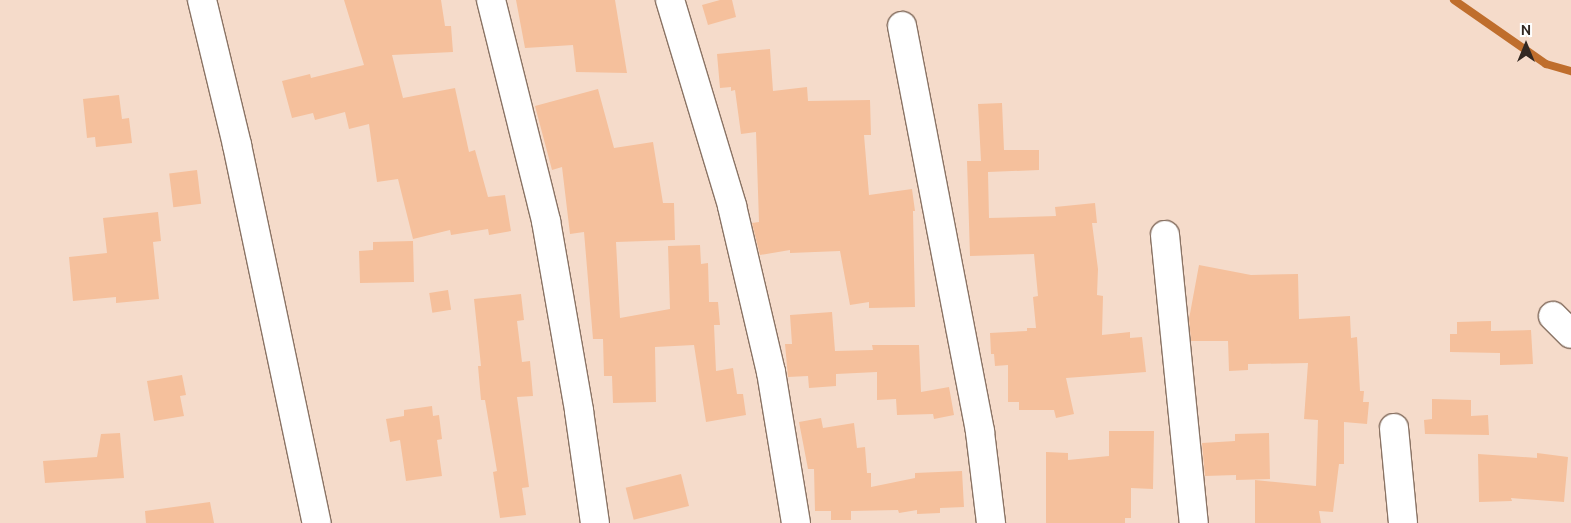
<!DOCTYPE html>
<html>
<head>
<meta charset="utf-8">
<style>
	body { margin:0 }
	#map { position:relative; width:1571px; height:523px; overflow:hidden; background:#f5dbca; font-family:Ubuntu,sans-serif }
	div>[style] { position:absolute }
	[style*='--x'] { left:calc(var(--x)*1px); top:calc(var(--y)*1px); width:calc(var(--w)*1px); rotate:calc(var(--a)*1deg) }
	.stream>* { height:8px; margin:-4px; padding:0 4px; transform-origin:4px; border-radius:4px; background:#bf6e2d }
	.building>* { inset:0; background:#f5c09c; transform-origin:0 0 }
	.roads { filter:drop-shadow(1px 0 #8a7364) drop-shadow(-1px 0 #8a7364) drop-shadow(0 1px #8a7364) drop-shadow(0 -1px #8a7364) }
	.minor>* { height:28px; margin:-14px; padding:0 14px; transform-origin:14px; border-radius:14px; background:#fff }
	span { translate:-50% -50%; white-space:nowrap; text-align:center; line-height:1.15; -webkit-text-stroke:4.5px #fff; paint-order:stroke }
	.north { position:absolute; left:1501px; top:20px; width:50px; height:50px; -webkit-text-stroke:4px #fff; paint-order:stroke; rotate:0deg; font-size:14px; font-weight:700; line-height:20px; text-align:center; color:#322822 }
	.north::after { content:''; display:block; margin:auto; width:18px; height:22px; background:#322822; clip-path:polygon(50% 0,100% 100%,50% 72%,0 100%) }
</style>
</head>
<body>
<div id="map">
	<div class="stream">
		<div style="--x:1454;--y:0;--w:112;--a:34.8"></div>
		<div style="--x:1546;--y:64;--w:26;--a:16"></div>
	</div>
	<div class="building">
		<div style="clip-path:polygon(344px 0,441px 0,445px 26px,451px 26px,453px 52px,392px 55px,403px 98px,455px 88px,469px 152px,475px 150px,488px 197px,505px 195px,511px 231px,489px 235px,488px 229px,451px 235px,450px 230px,413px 239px,398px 179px,377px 182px,369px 124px,349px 129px,345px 112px,315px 120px,313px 113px,292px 118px,282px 81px,310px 74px,311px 78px,364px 65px)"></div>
		<div style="clip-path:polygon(516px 0,615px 0,627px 73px,576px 72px,573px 45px,525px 48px)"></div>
		<div style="clip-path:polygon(720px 0,732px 0,736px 17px,708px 25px,702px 5px)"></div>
		<div style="clip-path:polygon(770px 49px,773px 91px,807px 87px,808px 101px,870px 100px,871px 135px,864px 135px,869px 195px,912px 189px,915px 211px,913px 211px,915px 307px,869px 308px,869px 302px,850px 305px,840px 251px,790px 253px,790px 250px,760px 255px,752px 223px,759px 222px,756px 132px,741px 134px,735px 90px,731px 91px,731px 87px,720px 88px,717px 54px)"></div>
		<div style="clip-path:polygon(598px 89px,614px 148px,653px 142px,663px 203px,674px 203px,675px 240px,616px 242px,620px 318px,670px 309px,668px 246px,700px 245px,701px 264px,708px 263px,709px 302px,718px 302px,720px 325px,714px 325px,716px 371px,733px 368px,737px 394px,743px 394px,746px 415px,706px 422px,694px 345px,655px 347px,656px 402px,613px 403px,612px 376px,604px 376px,603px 339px,593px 339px,584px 232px,570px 234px,562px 167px,552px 170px,535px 106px)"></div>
		<div style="clip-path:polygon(119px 95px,122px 119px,129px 118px,132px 143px,96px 147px,95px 137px,87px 138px,83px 99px)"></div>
		<div style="clip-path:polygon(1002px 103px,1004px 150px,1039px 150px,1039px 170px,988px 172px,989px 218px,1056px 216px,1055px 207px,1095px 203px,1097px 223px,1092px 223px,1098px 269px,1097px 295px,1103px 296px,1102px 335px,1130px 332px,1130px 338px,1142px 337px,1146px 372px,1066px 378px,1074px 414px,1056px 418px,1054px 410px,1019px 410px,1019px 402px,1008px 402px,1008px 365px,995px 366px,994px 354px,991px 354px,990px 333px,1027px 331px,1027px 328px,1036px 328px,1033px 297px,1038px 296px,1034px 254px,970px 256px,967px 161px,981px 161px,978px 104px)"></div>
		<div style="left:197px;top:170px;width:34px;height:28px;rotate:83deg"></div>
		<div style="clip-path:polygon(158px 212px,161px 241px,153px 242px,159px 299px,116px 303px,116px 297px,73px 301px,69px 257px,107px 253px,103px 218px)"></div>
		<div style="clip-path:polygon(413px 241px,414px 282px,360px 283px,359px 251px,373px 250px,373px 242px)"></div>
		<div style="clip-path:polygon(1199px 265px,1251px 275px,1298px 274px,1299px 319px,1350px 316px,1351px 338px,1357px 337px,1360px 391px,1364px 391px,1363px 402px,1369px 402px,1367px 424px,1344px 422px,1344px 464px,1339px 464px,1333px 512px,1319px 511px,1321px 523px,1255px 523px,1255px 480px,1316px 486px,1318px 420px,1304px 419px,1308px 363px,1248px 364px,1248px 370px,1229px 371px,1228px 341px,1191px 341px,1189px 319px)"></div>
		<div style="left:448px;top:290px;width:20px;height:19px;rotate:81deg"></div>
		<div style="clip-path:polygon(521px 294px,524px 320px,517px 321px,522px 362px,530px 361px,533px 396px,517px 397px,529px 487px,522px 488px,526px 515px,500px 518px,493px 472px,497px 471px,485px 400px,481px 400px,478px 366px,481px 366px,474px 299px)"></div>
		<div style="clip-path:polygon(832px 312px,835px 351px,873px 350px,872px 345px,919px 345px,921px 392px,949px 387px,954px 415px,934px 419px,933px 414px,897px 415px,896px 399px,877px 400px,877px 372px,836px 374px,836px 386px,809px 388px,808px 376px,788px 377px,785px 344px,792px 344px,790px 315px)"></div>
		<div style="clip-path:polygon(1491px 321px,1491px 331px,1531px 330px,1533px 364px,1500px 365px,1500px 353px,1450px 352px,1450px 334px,1457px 334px,1457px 322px)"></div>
		<div style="clip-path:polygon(182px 375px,186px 395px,180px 396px,184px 416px,154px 421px,147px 381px)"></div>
		<div style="clip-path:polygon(1432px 399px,1471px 400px,1471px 416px,1488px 415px,1489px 435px,1425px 434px,1424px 420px,1432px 419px)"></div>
		<div style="clip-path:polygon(432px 406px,433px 416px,439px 415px,442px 439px,437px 440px,442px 476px,406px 481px,400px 440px,390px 442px,386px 419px,404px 416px,404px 410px)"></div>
		<div style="clip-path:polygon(821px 418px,823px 428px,854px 423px,857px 448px,865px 447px,867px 473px,871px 473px,871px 487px,915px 478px,915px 473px,962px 471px,964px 507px,940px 508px,940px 513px,917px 514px,917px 510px,899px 513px,898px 510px,851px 511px,851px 520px,831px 520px,831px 511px,815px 511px,814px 469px,808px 469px,799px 422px)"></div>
		<div style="clip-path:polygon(1109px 431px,1154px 431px,1153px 489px,1131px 488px,1131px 518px,1125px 518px,1125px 523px,1046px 523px,1046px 452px,1068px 453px,1068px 460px,1109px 456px)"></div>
		<div style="clip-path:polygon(120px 433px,124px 478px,45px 483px,43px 461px,97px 457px,101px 434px)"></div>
		<div style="clip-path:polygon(1269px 433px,1270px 479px,1236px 480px,1236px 475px,1205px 476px,1202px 443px,1235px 441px,1235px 434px)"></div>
		<div style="clip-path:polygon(1537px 453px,1568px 457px,1564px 502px,1511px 498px,1512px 501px,1479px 502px,1478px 454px,1537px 458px)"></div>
		<div style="left:681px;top:474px;width:33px;height:57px;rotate:76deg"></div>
		<div style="clip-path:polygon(210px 502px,214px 523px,146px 523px,145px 511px)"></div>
	</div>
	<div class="roads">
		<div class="minor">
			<div style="--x:202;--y:0;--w:149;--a:76.4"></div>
			<div style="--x:237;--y:145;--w:386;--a:78.1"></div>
			<div style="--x:491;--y:0;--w:228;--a:76"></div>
			<div style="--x:546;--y:221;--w:193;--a:80.1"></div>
			<div style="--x:579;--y:411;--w:113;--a:81.9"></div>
			<div style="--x:670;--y:0;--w:215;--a:73.2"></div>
			<div style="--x:732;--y:206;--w:171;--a:76.8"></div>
			<div style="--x:771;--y:372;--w:153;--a:80.6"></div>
			<div style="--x:902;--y:26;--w:413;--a:79.1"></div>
			<div style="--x:980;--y:432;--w:92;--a:83.1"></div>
			<div style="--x:1165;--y:235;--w:289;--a:84.3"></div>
			<div style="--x:1553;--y:316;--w:25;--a:45"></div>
			<div style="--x:1394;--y:428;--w:95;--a:84.6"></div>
		</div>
	</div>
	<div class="north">N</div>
</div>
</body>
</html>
